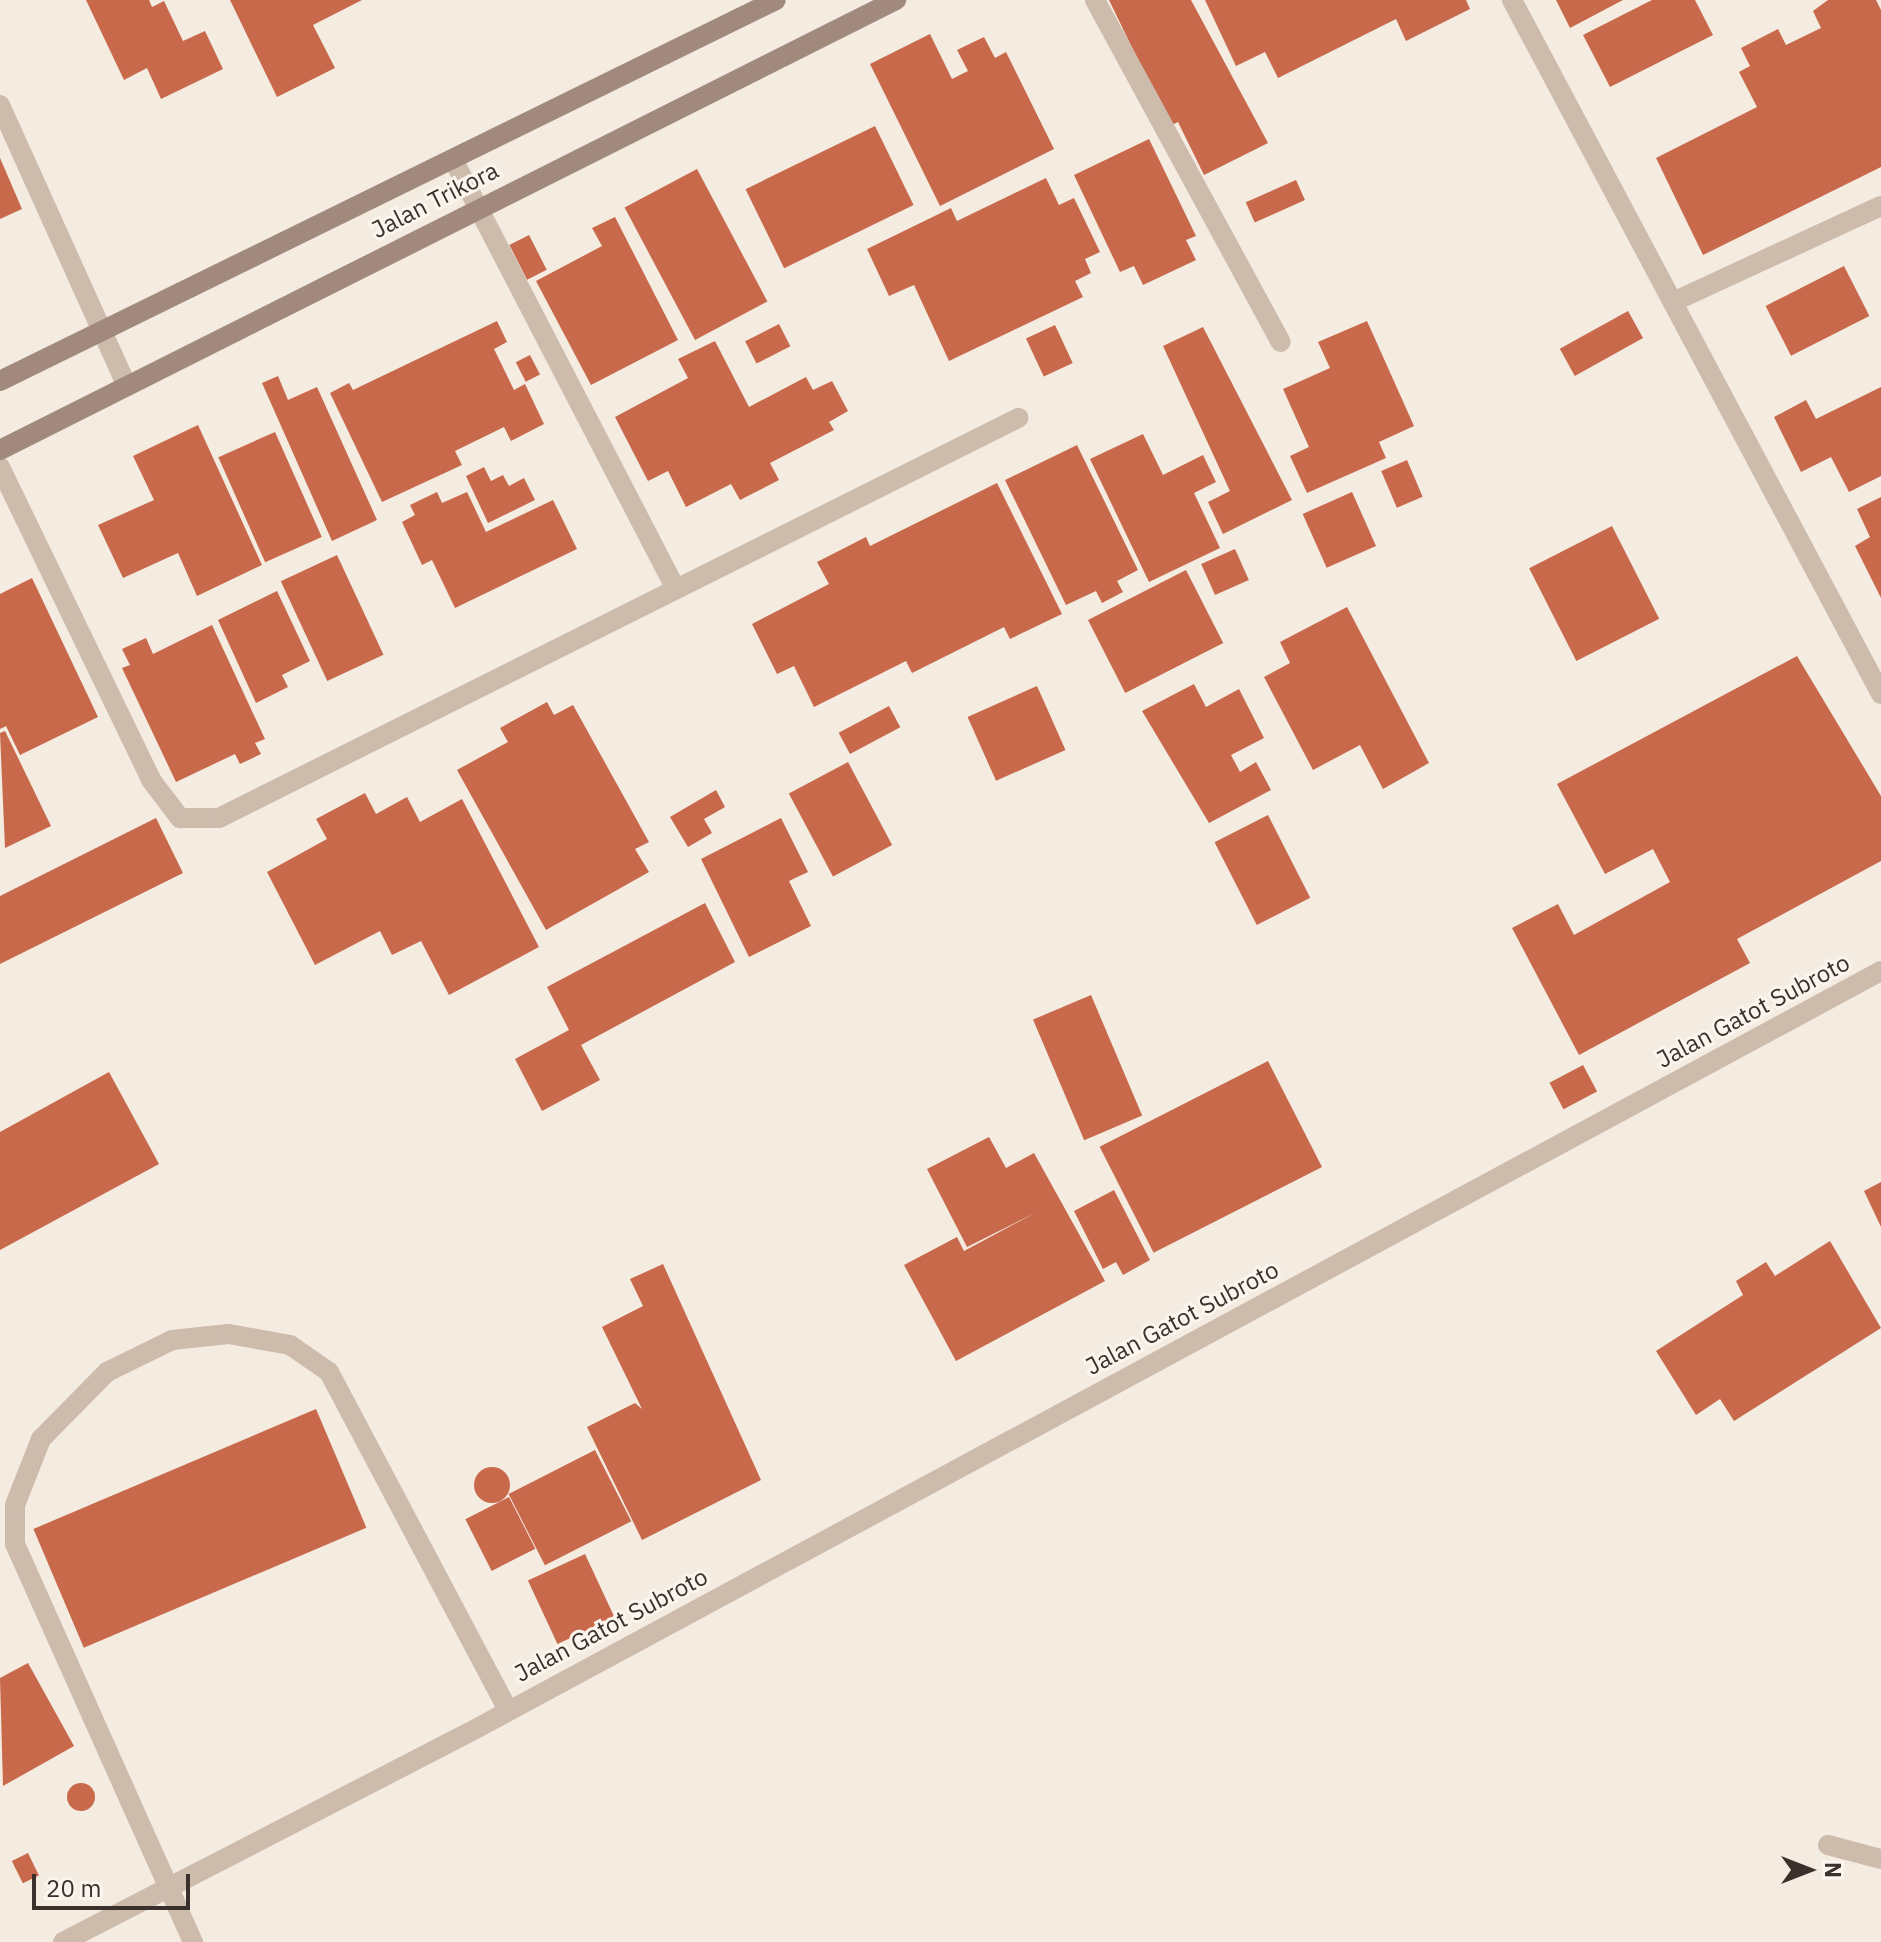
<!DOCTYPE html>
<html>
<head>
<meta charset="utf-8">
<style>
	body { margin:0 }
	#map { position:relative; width:1881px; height:1942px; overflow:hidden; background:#f4ebe1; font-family:"IBM Plex Sans",sans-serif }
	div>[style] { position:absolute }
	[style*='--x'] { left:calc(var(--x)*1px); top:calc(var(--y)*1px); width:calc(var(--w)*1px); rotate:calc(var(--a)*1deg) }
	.building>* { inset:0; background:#c8694b; transform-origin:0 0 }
	.round { border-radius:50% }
	.lane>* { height:20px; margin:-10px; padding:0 10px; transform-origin:10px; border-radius:10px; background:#cdbbac }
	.street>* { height:20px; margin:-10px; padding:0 10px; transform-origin:10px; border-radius:10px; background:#cdbbac }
	.secondary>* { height:20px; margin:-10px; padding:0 10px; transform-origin:10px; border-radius:10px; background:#a18a7d }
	span { translate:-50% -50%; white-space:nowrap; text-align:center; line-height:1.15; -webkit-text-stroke:6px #fbf5ee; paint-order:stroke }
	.street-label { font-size:24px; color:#3b302b }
	.north { position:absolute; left:1769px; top:1830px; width:80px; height:80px; -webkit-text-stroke:6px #fbf5ee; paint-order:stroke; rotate:90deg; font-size:22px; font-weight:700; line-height:32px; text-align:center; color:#3b302b }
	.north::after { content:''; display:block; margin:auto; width:28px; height:36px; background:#3b302b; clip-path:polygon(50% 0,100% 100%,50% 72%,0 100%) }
	.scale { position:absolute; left:32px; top:1874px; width:158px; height:36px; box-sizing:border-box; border:4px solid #3b302b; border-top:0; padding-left:10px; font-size:24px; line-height:28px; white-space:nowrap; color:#3b302b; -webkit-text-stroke:6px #fbf5ee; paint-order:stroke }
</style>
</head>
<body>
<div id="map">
	<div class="building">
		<div style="clip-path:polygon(86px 0,149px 0,152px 7px,164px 1px,183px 41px,205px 31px,223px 69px,161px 99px,147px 68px,124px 80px)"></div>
		<div style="clip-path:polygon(230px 0,362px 0,313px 25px,335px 68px,277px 97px)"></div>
		<div style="clip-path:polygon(1109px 0,1191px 0,1268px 143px,1204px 175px,1178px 122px,1170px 126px)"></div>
		<div style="clip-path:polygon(1205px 0,1466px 0,1470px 9px,1406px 41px,1396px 19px,1278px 78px,1265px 52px,1236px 66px)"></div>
		<div style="clip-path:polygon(1556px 0,1623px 0,1570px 28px)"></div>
		<div style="clip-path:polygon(1652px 0,1695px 0,1713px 35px,1610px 87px,1583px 35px)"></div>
		<div style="clip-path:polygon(1828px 0,1876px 0,1881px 10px,1881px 167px,1703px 255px,1656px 158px,1757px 107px,1739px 72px,1750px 66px,1741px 48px,1778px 29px,1786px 45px,1821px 28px,1813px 11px)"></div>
		<div style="clip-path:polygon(930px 34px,952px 79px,968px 71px,957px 50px,984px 37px,995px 58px,1006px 52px,1054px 149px,940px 206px,870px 64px)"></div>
		<div style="left:875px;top:126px;width:88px;height:144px;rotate:64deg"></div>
		<div style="clip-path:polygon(1149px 139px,1196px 236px,1186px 240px,1196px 260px,1143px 285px,1134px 266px,1120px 272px,1074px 175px)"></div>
		<div style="clip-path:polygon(0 158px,22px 209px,0 219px)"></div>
		<div style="left:697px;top:169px;width:150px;height:82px;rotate:62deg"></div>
		<div style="clip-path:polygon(1046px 178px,1059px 205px,1074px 198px,1100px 252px,1085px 259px,1091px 273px,1075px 281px,1083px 297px,949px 361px,914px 285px,889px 296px,867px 249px,951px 208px,957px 221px)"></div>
		<div style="left:1296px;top:180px;width:22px;height:55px;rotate:66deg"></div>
		<div style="clip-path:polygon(615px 217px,678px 340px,591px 385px,536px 281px,602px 246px,592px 228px)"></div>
		<div style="left:529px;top:235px;width:39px;height:22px;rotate:63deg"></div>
		<div style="left:1844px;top:266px;width:56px;height:88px;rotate:63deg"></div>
		<div style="left:1628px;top:311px;width:31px;height:78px;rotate:61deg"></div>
		<div style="clip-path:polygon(497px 321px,507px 342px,494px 349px,514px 390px,525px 384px,544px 424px,511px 441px,504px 427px,455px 451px,462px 465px,382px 502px,330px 393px,349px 383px,353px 390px)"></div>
		<div style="clip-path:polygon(1367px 321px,1414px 426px,1379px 442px,1386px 458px,1307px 493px,1290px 456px,1309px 447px,1283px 389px,1330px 368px,1318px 342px)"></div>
		<div style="left:779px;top:324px;width:25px;height:38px;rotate:63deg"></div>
		<div style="left:1055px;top:325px;width:42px;height:32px;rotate:65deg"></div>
		<div style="clip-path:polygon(1203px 327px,1292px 500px,1223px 534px,1208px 502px,1230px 491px,1163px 346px)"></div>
		<div style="clip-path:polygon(715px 341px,749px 407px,806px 377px,813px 390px,832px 381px,848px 411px,829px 422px,834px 430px,770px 463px,779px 480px,740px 500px,731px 484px,686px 507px,668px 471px,648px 481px,615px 417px,688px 378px,678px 359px)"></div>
		<div style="left:530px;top:355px;width:22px;height:16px;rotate:63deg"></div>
		<div style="clip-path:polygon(278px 376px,288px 400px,317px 387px,377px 520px,332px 541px,262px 383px)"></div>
		<div style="clip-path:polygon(1881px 387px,1881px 476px,1849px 492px,1831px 457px,1801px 472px,1774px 417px,1806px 400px,1816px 419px)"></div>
		<div style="clip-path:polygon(198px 425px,262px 565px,197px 596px,178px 553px,123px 578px,98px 525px,154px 500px,133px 456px)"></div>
		<div style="left:275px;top:432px;width:115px;height:62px;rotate:66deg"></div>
		<div style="clip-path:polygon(1143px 434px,1163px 475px,1203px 455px,1216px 482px,1194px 493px,1220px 548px,1149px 582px,1090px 459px)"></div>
		<div style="clip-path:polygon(1077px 445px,1138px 570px,1117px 581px,1123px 592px,1102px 603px,1096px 591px,1066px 605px,1005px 480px)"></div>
		<div style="left:1407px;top:460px;width:40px;height:28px;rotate:67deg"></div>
		<div style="clip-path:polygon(484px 467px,491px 481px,503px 475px,509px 486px,524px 478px,535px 500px,488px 523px,466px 476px)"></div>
		<div style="clip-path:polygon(997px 483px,1062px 614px,1010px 639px,1004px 627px,912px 673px,906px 661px,814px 707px,794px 666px,777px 674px,752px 624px,829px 584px,817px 562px,866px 537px,870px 546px)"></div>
		<div style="clip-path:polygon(437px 492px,442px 503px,467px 492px,486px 532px,553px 500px,577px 549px,455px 608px,432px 560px,422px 565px,402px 522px,415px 515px,410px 505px)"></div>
		<div style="left:1352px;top:492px;width:59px;height:54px;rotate:66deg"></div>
		<div style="clip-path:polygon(1881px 497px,1881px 598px,1855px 546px,1870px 537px,1857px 509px)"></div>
		<div style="left:1612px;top:526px;width:104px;height:93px;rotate:63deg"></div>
		<div style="left:1235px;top:549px;width:34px;height:37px;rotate:66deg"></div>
		<div style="left:337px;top:555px;width:110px;height:62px;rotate:65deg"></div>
		<div style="left:1186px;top:570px;width:82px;height:110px;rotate:63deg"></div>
		<div style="clip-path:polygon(32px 578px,98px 717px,20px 755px,6px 726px,0 729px,0 594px)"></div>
		<div style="clip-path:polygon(277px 591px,310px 661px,282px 675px,288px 687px,256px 703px,218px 620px)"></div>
		<div style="clip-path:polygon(1347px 607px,1429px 763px,1383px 789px,1360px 745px,1313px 770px,1264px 677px,1290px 663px,1280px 642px)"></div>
		<div style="clip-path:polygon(212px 625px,265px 739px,255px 743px,261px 754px,240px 764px,235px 754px,176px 782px,122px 668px,130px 665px,122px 649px,146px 638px,153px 654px)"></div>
		<div style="clip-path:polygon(1797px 656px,1881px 796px,1881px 861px,1737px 939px,1750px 963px,1579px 1055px,1512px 928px,1558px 904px,1574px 935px,1670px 882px,1653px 849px,1605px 874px,1557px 784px)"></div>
		<div style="clip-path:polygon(1194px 684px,1206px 707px,1239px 689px,1264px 738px,1231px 755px,1240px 772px,1256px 762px,1271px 790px,1209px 823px,1142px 711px)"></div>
		<div style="left:1037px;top:686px;width:70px;height:76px;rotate:66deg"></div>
		<div style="clip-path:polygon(547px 702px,554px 715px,573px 705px,649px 842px,635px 849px,649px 872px,546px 930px,457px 770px,508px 742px,500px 728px)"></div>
		<div style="left:889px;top:706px;width:24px;height:57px;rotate:62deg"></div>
		<div style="clip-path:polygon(5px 731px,51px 826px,5px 848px,0 733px)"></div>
		<div style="left:848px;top:762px;width:94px;height:67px;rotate:62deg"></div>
		<div style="clip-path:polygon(716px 790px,725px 807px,704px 819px,712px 833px,688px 847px,670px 817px)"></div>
		<div style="clip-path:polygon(365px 793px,376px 814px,407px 797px,420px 822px,462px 799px,539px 947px,449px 995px,421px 941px,392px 955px,380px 931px,315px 965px,267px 872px,327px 839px,316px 819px)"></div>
		<div style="left:1268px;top:815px;width:93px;height:60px;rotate:63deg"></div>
		<div style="clip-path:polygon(156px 818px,183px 873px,0 964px,0 896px)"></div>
		<div style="clip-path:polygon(781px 818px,808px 872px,789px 881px,811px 926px,749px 957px,701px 859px)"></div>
		<div style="clip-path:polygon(705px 903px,735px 962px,581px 1045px,600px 1080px,542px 1111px,515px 1059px,569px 1030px,547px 987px)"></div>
		<div style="left:1091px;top:995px;width:131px;height:63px;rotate:67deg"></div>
		<div style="left:1268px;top:1061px;width:119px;height:189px;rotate:63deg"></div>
		<div style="left:1583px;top:1065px;width:30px;height:38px;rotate:62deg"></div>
		<div style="clip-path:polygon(109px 1072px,159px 1164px,0 1250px,0 1132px)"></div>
		<div style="clip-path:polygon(989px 1137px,1006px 1168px,1034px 1153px,1105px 1281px,956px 1361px,904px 1265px,957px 1237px,964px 1251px,1035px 1213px,967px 1247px,927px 1169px)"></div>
		<div style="clip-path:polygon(1881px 1182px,1881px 1227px,1864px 1191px)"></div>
		<div style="clip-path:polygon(1114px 1190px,1150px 1260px,1123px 1275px,1116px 1262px,1103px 1269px,1074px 1211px)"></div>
		<div style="clip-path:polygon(1830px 1241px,1881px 1328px,1734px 1421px,1720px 1399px,1696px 1415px,1656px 1351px,1743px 1295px,1736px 1281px,1766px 1262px,1775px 1276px)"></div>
		<div style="clip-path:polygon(663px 1264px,761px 1480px,642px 1540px,587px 1427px,635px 1403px,642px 1409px,602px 1327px,643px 1306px,630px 1279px)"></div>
		<div style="left:316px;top:1409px;width:129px;height:307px;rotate:67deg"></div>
		<div style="left:595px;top:1450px;width:80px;height:97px;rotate:63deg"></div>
		<div class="round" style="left:474px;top:1467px;width:36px;height:36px"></div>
		<div style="left:509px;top:1497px;width:58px;height:49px;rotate:63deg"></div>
		<div style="left:585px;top:1554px;width:70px;height:63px;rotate:65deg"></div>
		<div style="clip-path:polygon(28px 1663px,74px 1746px,3px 1786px,0 1678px)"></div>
		<div class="round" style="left:67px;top:1783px;width:28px;height:28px"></div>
		<div style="left:28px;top:1853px;width:25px;height:18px;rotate:64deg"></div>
	</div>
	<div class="lane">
		<div style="--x:1095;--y:0;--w:389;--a:61.5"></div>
		<div style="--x:1828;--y:1845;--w:55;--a:14.8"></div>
		<div style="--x:63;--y:1942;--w:458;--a:-27.3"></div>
		<div style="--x:470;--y:1732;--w:1603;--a:-28.34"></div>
		<div style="--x:193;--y:1942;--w:436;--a:-114.1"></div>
		<div style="--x:15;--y:1544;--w:39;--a:-90"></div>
		<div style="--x:15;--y:1505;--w:71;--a:-68.5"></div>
		<div style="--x:41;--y:1439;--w:94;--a:-45.4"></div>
		<div style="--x:107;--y:1372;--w:72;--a:-26.2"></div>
		<div style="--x:172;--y:1340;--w:57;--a:-6"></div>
		<div style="--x:229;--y:1334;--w:62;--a:10.2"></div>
		<div style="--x:290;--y:1345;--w:47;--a:34.7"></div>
		<div style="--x:329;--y:1372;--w:382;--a:62.1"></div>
	</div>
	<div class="street">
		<div style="--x:1512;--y:0;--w:786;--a:62"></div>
		<div style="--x:0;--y:105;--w:306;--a:65.7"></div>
		<div style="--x:455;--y:163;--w:479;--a:62.6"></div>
		<div style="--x:1673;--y:302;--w:229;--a:-24.8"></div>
		<div style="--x:0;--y:467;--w:348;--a:64.2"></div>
		<div style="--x:151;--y:780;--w:48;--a:52.7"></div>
		<div style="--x:180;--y:818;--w:39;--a:0"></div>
		<div style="--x:219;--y:818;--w:894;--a:-26.59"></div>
	</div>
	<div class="secondary">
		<div style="--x:0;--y:381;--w:864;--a:-26.15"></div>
		<div style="--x:0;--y:450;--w:1003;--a:-26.67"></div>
	</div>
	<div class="street-label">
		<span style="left:435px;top:200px;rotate:-27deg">Jalan Trikora</span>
		<span style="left:1753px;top:1011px;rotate:-28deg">Jalan Gatot Subroto</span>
		<span style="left:1182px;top:1318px;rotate:-28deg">Jalan Gatot Subroto</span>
		<span style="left:611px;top:1625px;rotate:-28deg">Jalan Gatot Subroto</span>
	</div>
	<div class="north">N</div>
	<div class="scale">20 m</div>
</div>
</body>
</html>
